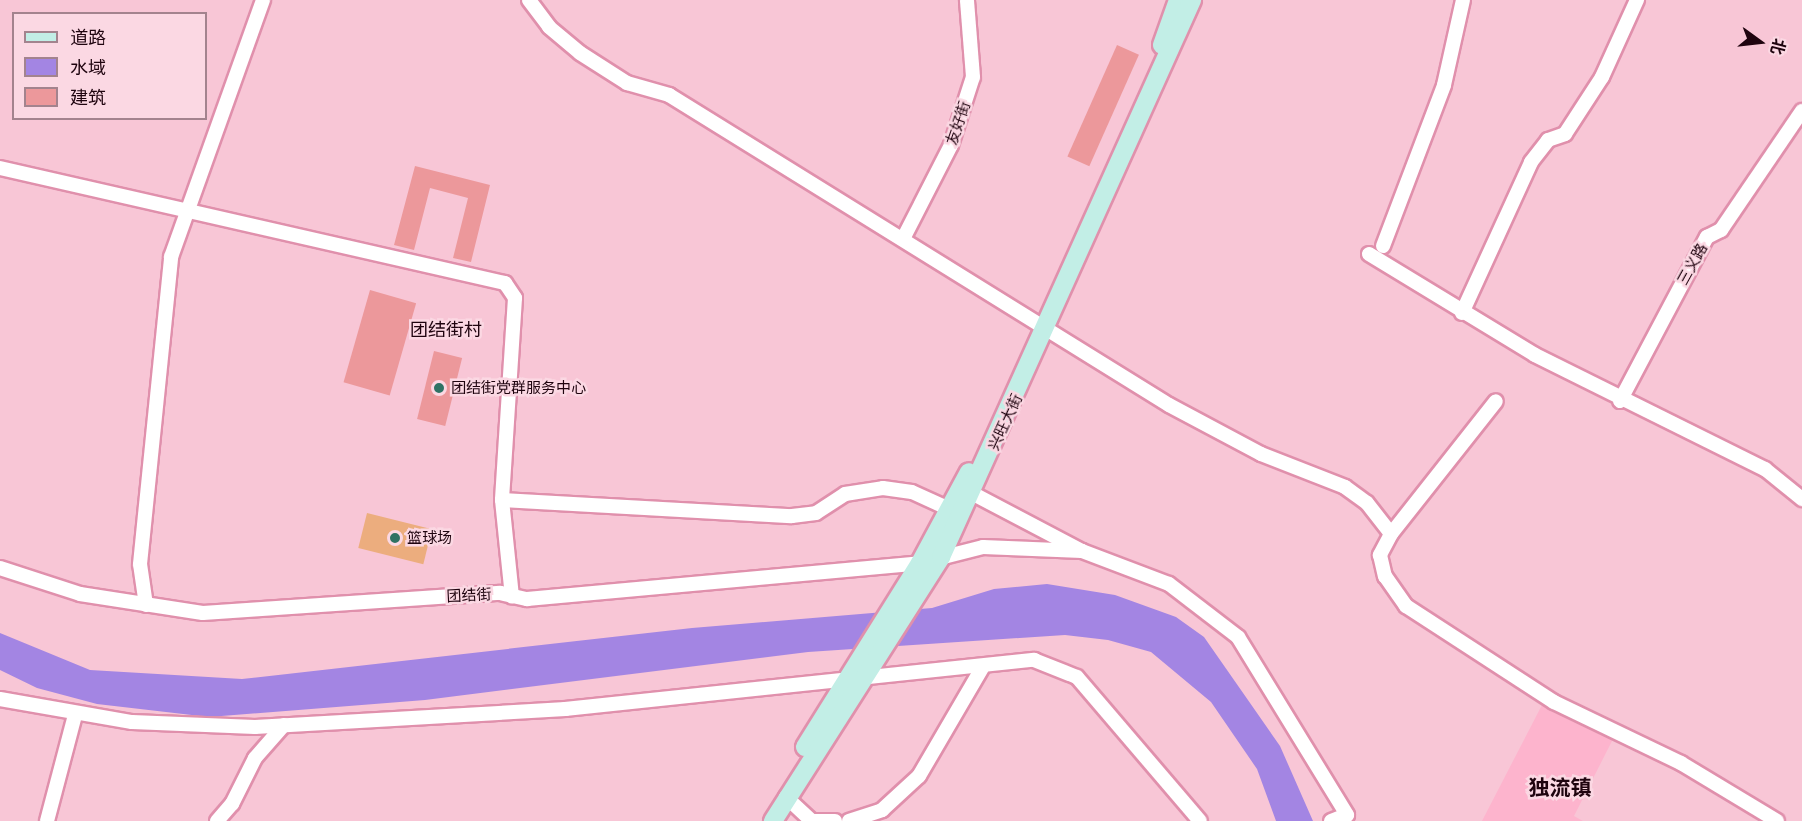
<!DOCTYPE html>
<html>
<head>
<meta charset="utf-8">
<style>
	body { margin:0 }
	#map { position:relative; width:1802px; height:821px; overflow:hidden; background:#f8c6d6; font-family:Poppins,"Noto Sans SC",sans-serif }
	div>[style] { position:absolute }
	[style*='--x'] { left:calc(var(--x)*1px); top:calc(var(--y)*1px); width:calc(var(--w)*1px); rotate:calc(var(--a)*1deg) }
	.built>* { inset:0; background:#fdb4cd }
	.green>* { inset:0; background:#ecad7e; transform-origin:0 0 }
	.water>* { inset:0; background:#a385e3 }
	.building>* { inset:0; background:#ec989b; transform-origin:0 0 }
	.roads { filter:drop-shadow(2px 0 #e090ac) drop-shadow(-2px 0 #e090ac) drop-shadow(0 2px #e090ac) drop-shadow(0 -2px #e090ac) }
	.street>* { height:14px; margin:-7px; padding:0 7px; transform-origin:7px; border-radius:7px; background:#fff }
	.secondary>* { height:18px; margin:-9px; padding:0 9px; transform-origin:9px; border-radius:9px; background:#c2eee6 }
	.dots>* { width:16px; height:16px; translate:-50% -50%; box-sizing:border-box; border:3px solid #fbd8e3; border-radius:50% }
	span { translate:-50% -50%; white-space:nowrap; text-align:center; line-height:1.15; -webkit-text-stroke:5px #fbd8e3; paint-order:stroke }
	.street-label { font-size:15px; color:#1f040f }
	.poi-label { font-size:15px; color:#1f040f }
	.left { translate:0 -50%; text-align:left }
	.quarter-label { font-size:18px; color:#1f040f }
	.district-label { font-size:21px; color:#1f040f; font-weight:700 }
	.legend { position:absolute; left:12px; top:12px; width:195px; height:108px; box-sizing:border-box; background:#fbd8e3; border:2px solid #a3838e; margin:0; padding:8px 10px; list-style:none; font-size:18px; color:#1f040f }
	.legend li { display:flex; align-items:center; gap:12px; height:30px }
	.legend b { width:30px; border:2px solid #a3838e }
	.north { position:absolute; left:1730px; top:12px; width:60px; height:60px; -webkit-text-stroke:4px #fbd8e3; paint-order:stroke; rotate:105deg; font-size:16px; font-weight:700; line-height:24px; text-align:center; color:#1f040f }
	.north::after { content:''; display:block; margin:auto; width:21px; height:27px; background:#1f040f; clip-path:polygon(50% 0,100% 100%,50% 72%,0 100%) }
</style>
</head>
<body>
<div id="map">
	<div class="built">
		<div style="clip-path:polygon(1543px 703px,1613px 739px,1574px 816px,1583px 821px,1482px 821px)"></div>
	</div>
	<div class="green">
		<div style="left:367px;top:513px;width:67px;height:36px;rotate:14deg"></div>
	</div>
	<div class="water">
		<div style="clip-path:polygon(1047px 584px,1115px 595px,1176px 617px,1204px 637px,1280px 746px,1313px 821px,1276px 821px,1257px 769px,1211px 702px,1151px 652px,1108px 640px,1065px 635px,808px 652px,425px 700px,209px 717px,97px 704px,37px 688px,0 670px,0 633px,90px 670px,242px 679px,692px 628px,932px 608px,994px 589px)"></div>
	</div>
	<div class="building">
		<div style="left:1117px;top:45px;width:24px;height:122px;rotate:24deg"></div>
		<div style="clip-path:polygon(415px 166px,490px 185px,471px 262px,453px 258px,468px 198px,430px 188px,414px 250px,394px 245px)"></div>
		<div style="left:370px;top:290px;width:48px;height:96px;rotate:16deg"></div>
		<div style="left:434px;top:351px;width:29px;height:70px;rotate:14deg"></div>
	</div>
	<div class="roads">
		<div class="street">
			<div style="--x:529;--y:0;--w:34;--a:53"></div>
			<div style="--x:549;--y:27;--w:40;--a:40"></div>
			<div style="--x:580;--y:53;--w:56;--a:32.6"></div>
			<div style="--x:627;--y:83;--w:44;--a:15.9"></div>
			<div style="--x:669;--y:95;--w:588;--a:31.8"></div>
			<div style="--x:1169;--y:405;--w:104;--a:28"></div>
			<div style="--x:1261;--y:454;--w:90;--a:21.4"></div>
			<div style="--x:1345;--y:487;--w:27;--a:36"></div>
			<div style="--x:1367;--y:503;--w:39;--a:52"></div>
			<div style="--x:1391;--y:534;--w:24;--a:118"></div>
			<div style="--x:1380;--y:555;--w:22;--a:77"></div>
			<div style="--x:1385;--y:576;--w:37;--a:55"></div>
			<div style="--x:1406;--y:606;--w:176;--a:33"></div>
			<div style="--x:1554;--y:702;--w:141;--a:25.7"></div>
			<div style="--x:1681;--y:763;--w:112;--a:31.1"></div>
			<div style="--x:0;--y:168;--w:518;--a:12.83"></div>
			<div style="--x:505;--y:283;--w:18;--a:56"></div>
			<div style="--x:515;--y:298;--w:202;--a:93.7"></div>
			<div style="--x:502;--y:500;--w:97;--a:84.1"></div>
			<div style="--x:904;--y:237;--w:103;--a:-62.9"></div>
			<div style="--x:951;--y:145;--w:71;--a:-72.1"></div>
			<div style="--x:973;--y:77;--w:77;--a:-94.5"></div>
			<div style="--x:1383;--y:246;--w:172;--a:-69.2"></div>
			<div style="--x:1444;--y:85;--w:87;--a:-77.4"></div>
			<div style="--x:1369;--y:254;--w:194;--a:31.3"></div>
			<div style="--x:1535;--y:355;--w:257;--a:26.4"></div>
			<div style="--x:1765;--y:469;--w:48;--a:39"></div>
			<div style="--x:1462;--y:313;--w:166;--a:-65.4"></div>
			<div style="--x:1531;--y:162;--w:28;--a:-52"></div>
			<div style="--x:1548;--y:140;--w:18;--a:-19"></div>
			<div style="--x:1565;--y:134;--w:68;--a:-57"></div>
			<div style="--x:1602;--y:77;--w:85;--a:-65.6"></div>
			<div style="--x:1620;--y:401;--w:186;--a:-62.1"></div>
			<div style="--x:1707;--y:237;--w:16;--a:-27"></div>
			<div style="--x:1721;--y:230;--w:144;--a:-55.8"></div>
			<div style="--x:964;--y:489;--w:133;--a:27.7"></div>
			<div style="--x:1082;--y:551;--w:93;--a:20.8"></div>
			<div style="--x:1169;--y:584;--w:87;--a:37.5"></div>
			<div style="--x:1238;--y:637;--w:209;--a:58.5"></div>
			<div style="--x:502;--y:500;--w:290;--a:3.2"></div>
			<div style="--x:792;--y:516;--w:24;--a:-7"></div>
			<div style="--x:816;--y:513;--w:35;--a:-33"></div>
			<div style="--x:845;--y:494;--w:38;--a:-9"></div>
			<div style="--x:883;--y:488;--w:29;--a:8"></div>
			<div style="--x:912;--y:492;--w:48;--a:24.4"></div>
			<div style="--x:1391;--y:534;--w:169;--a:-51.7"></div>
			<div style="--x:0;--y:568;--w:84;--a:18"></div>
			<div style="--x:80;--y:594;--w:124;--a:8.8"></div>
			<div style="--x:203;--y:613;--w:298;--a:-3.9"></div>
			<div style="--x:500;--y:593;--w:28;--a:13"></div>
			<div style="--x:527;--y:599;--w:395;--a:-5.2"></div>
			<div style="--x:920;--y:563;--w:65;--a:-14.3"></div>
			<div style="--x:983;--y:547;--w:99;--a:2.3"></div>
			<div style="--x:146;--y:605;--w:41;--a:-98.3"></div>
			<div style="--x:140;--y:564;--w:309;--a:-84.2"></div>
			<div style="--x:171;--y:257;--w:273;--a:-70.3"></div>
			<div style="--x:0;--y:699;--w:134;--a:9.9"></div>
			<div style="--x:132;--y:722;--w:123;--a:2.3"></div>
			<div style="--x:255;--y:727;--w:311;--a:-3.3"></div>
			<div style="--x:565;--y:709;--w:472;--a:-6"></div>
			<div style="--x:1034;--y:660;--w:46;--a:21.6"></div>
			<div style="--x:1077;--y:677;--w:189;--a:49.5"></div>
			<div style="--x:786;--y:797;--w:35;--a:43"></div>
			<div style="--x:812;--y:821;--w:23;--a:0"></div>
			<div style="--x:47;--y:821;--w:110;--a:-75.2"></div>
			<div style="--x:217;--y:821;--w:23;--a:-49"></div>
			<div style="--x:232;--y:804;--w:51;--a:-63.4"></div>
			<div style="--x:255;--y:758;--w:44;--a:-48.7"></div>
			<div style="--x:849;--y:821;--w:35;--a:-18"></div>
			<div style="--x:882;--y:810;--w:50;--a:-42.6"></div>
			<div style="--x:919;--y:776;--w:125;--a:-59.7"></div>
			<div style="--x:1331;--y:821;--w:17;--a:-21"></div>
		</div>
		<div class="secondary">
			<div style="--x:1162;--y:45;--w:48;--a:-70.4"></div>
			<div style="--x:805;--y:747;--w:217;--a:-58"></div>
			<div style="--x:920;--y:563;--w:103;--a:-61.7"></div>
			<div style="--x:773;--y:821;--w:313;--a:-57.5"></div>
			<div style="--x:941;--y:557;--w:611;--a:-65.74"></div>
		</div>
	</div>
	<div class="dots">
		<div style="left:439px;top:388px;background:#2f7264"></div>
		<div style="left:395px;top:538px;background:#2f7264"></div>
	</div>
	<div class="street-label">
		<span style="left:958px;top:123px;rotate:-71deg">友好街</span>
		<span style="left:1692px;top:264px;rotate:-61deg">三义路</span>
		<span style="left:1005px;top:422px;rotate:-65deg">兴旺大街</span>
		<span style="left:469px;top:595px;rotate:-3deg">团结街</span>
	</div>
	<div class="poi-label">
		<span class="left" style="left:451px;top:388px">团结街党群服务中心</span>
		<span class="left" style="left:407px;top:538px">篮球场</span>
	</div>
	<div class="quarter-label">
		<span style="left:446px;top:330px">团结街村</span>
	</div>
	<div class="district-label">
		<span style="left:1560px;top:788px">独流镇</span>
	</div>
	<ul class="legend">
	<li><b style="height:8px;background:#c2eee6"></b>道路</li>
	<li><b style="height:16px;background:#a385e3"></b>水域</li>
	<li><b style="height:16px;background:#ec989b"></b>建筑</li>
	</ul>
	<div class="north">北</div>
</div>
</body>
</html>
